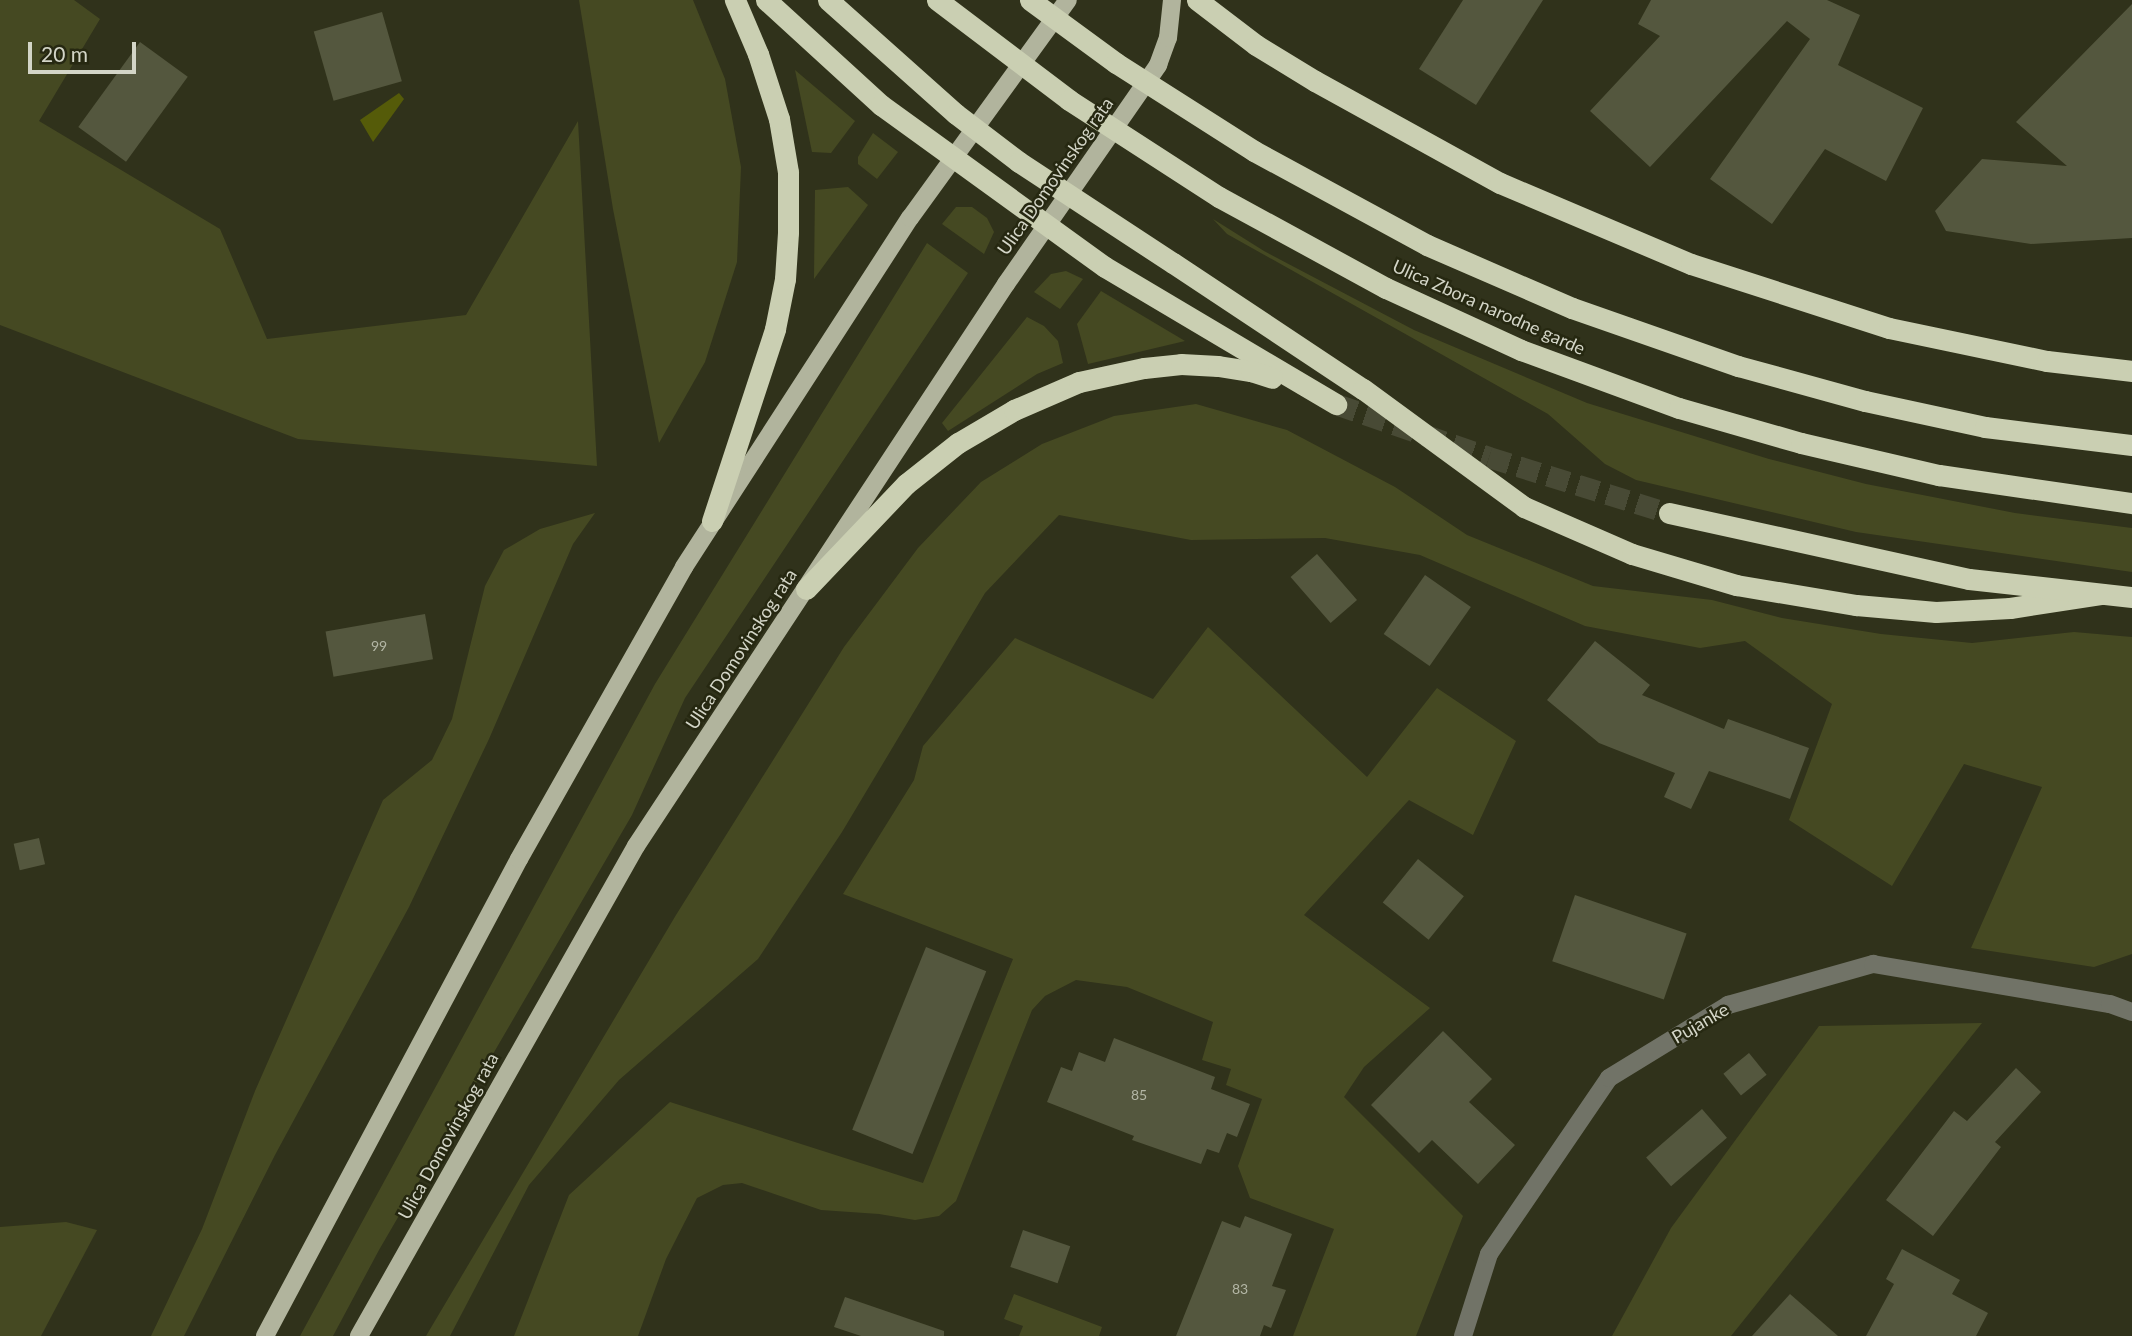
<!DOCTYPE html>
<html>
<head>
<meta charset="utf-8">
<style>
	body { margin:0 }
	#map { position:relative; width:2132px; height:1336px; overflow:hidden; background:#30321b; font-family:Lato,sans-serif }
	div>[style] { position:absolute }
	[style*='--x'] { left:calc(var(--x)*1px); top:calc(var(--y)*1px); width:calc(var(--w)*1px); rotate:calc(var(--a)*1deg) }
	.green>* { inset:0; background:#454922 }
	.water>* { inset:0; background:#555b09 }
	.building>* { inset:0; background:#54573e; transform-origin:0 0 }
	.highway-tunnel>* { height:21px; margin-top:-10.5px; transform-origin:0; background:repeating-linear-gradient(90deg,#484a35 0 21px,transparent 0 31px) }
	.minor>* { height:18px; margin:-9px; padding:0 9px; transform-origin:9px; border-radius:9px; background:#717367 }
	.major>* { height:18px; margin:-9px; padding:0 9px; transform-origin:9px; border-radius:9px; background:#b1b49d }
	.highway>* { height:21px; margin:-10.5px; padding:0 10.5px; transform-origin:10.5px; border-radius:10.5px; background:#cacfb2 }
	.highway-bridge>* { height:21px; margin:-10.5px; padding:0 10.5px; transform-origin:10.5px; border-radius:10.5px; background:#cacfb2 }
	span { translate:-50% -50%; white-space:nowrap; text-align:center; line-height:1.15; -webkit-text-stroke:5px #262811; paint-order:stroke }
	.number-label { font-size:14px; color:#b3b6a5 }
	.number-label span { -webkit-text-stroke-width:0 }
	.street-label { font-size:18px; color:#d3d5c7 }
	.scale { position:absolute; left:28px; top:42px; width:108px; height:32px; box-sizing:border-box; border:4px solid #d3d5c7; border-top:0; padding-left:9px; font-size:21px; line-height:24px; white-space:nowrap; color:#d3d5c7; -webkit-text-stroke:5px #262811; paint-order:stroke }
</style>
</head>
<body>
<div id="map">
	<div class="green">
		<div style="clip-path:polygon(0 0,74px 0,100px 19px,39px 121px,220px 229px,267px 339px,466px 315px,578px 121px,597px 466px,298px 439px,0 325px)"></div>
		<div style="clip-path:polygon(579px 0,693px 0,725px 79px,741px 167px,737px 262px,705px 362px,659px 443px,613px 209px)"></div>
		<div style="clip-path:polygon(795px 70px,855px 121px,831px 153px,812px 152px)"></div>
		<div style="clip-path:polygon(873px 133px,898px 152px,877px 179px,858px 164px,858px 157px)"></div>
		<div style="clip-path:polygon(848px 187px,868px 205px,814px 279px,815px 190px)"></div>
		<div style="clip-path:polygon(956px 207px,972px 207px,987px 218px,994px 232px,984px 254px,942px 224px)"></div>
		<div style="clip-path:polygon(1213px 219px,1264px 251px,1414px 330px,1587px 403px,1769px 459px,1866px 484px,2015px 513px,2132px 528px,2132px 572px,1856px 532px,1636px 480px,1605px 464px,1548px 414px,1227px 234px)"></div>
		<div style="clip-path:polygon(927px 243px,968px 273px,685px 698px,632px 815px,379px 1250px,333px 1336px,300px 1336px,655px 684px)"></div>
		<div style="clip-path:polygon(1066px 271px,1083px 279px,1060px 309px,1034px 292px,1051px 274px)"></div>
		<div style="clip-path:polygon(1101px 291px,1185px 341px,1088px 364px,1077px 324px)"></div>
		<div style="clip-path:polygon(1027px 317px,1044px 326px,1058px 341px,1063px 363px,1037px 374px,948px 431px,942px 423px)"></div>
		<div style="clip-path:polygon(1196px 404px,1287px 430px,1395px 487px,1467px 535px,1593px 586px,1712px 600px,1782px 618px,1881px 634px,1972px 643px,2074px 632px,2132px 637px,2132px 954px,2094px 967px,1971px 948px,2042px 787px,1964px 764px,1892px 886px,1789px 820px,1832px 704px,1745px 641px,1700px 648px,1585px 626px,1420px 555px,1325px 538px,1191px 540px,1059px 515px,985px 593px,842px 832px,758px 959px,619px 1080px,529px 1185px,450px 1336px,426px 1336px,676px 915px,844px 647px,918px 548px,981px 482px,1042px 444px,1114px 416px)"></div>
		<div style="clip-path:polygon(595px 513px,573px 544px,489px 739px,409px 907px,275px 1155px,184px 1336px,151px 1336px,202px 1229px,255px 1091px,383px 800px,432px 760px,452px 719px,485px 586px,504px 550px,540px 529px)"></div>
		<div style="clip-path:polygon(1208px 627px,1367px 777px,1437px 688px,1516px 741px,1473px 835px,1409px 800px,1304px 915px,1430px 1008px,1364px 1067px,1344px 1097px,1463px 1216px,1416px 1336px,1293px 1336px,1334px 1229px,1250px 1198px,1238px 1166px,1262px 1099px,1226px 1085px,1231px 1069px,1202px 1060px,1213px 1022px,1127px 987px,1076px 980px,1045px 996px,1032px 1010px,956px 1201px,939px 1216px,915px 1220px,879px 1214px,821px 1210px,742px 1183px,723px 1185px,697px 1198px,666px 1259px,638px 1336px,514px 1336px,569px 1195px,670px 1102px,923px 1183px,1013px 959px,843px 894px,914px 780px,923px 746px,1015px 638px,1153px 699px)"></div>
		<div style="clip-path:polygon(1982px 1023px,1731px 1336px,1612px 1336px,1671px 1228px,1819px 1026px)"></div>
		<div style="clip-path:polygon(66px 1222px,97px 1230px,41px 1336px,0 1336px,0 1227px)"></div>
		<div style="clip-path:polygon(1014px 1294px,1102px 1327px,1099px 1336px,1019px 1336px,1023px 1326px,1004px 1319px)"></div>
	</div>
	<div class="water">
		<div style="clip-path:polygon(399px 93px,404px 99px,373px 142px,360px 120px)"></div>
	</div>
	<div class="building">
		<div style="clip-path:polygon(1463px 0,1543px 0,1476px 105px,1419px 69px)"></div>
		<div style="clip-path:polygon(1651px 0,1827px 0,1860px 15px,1838px 65px,1923px 108px,1886px 181px,1825px 149px,1772px 224px,1710px 179px,1810px 39px,1787px 21px,1650px 167px,1590px 111px,1660px 36px,1638px 24px)"></div>
		<div style="clip-path:polygon(2132px 4px,2132px 238px,2031px 244px,1946px 231px,1935px 211px,1982px 159px,2067px 166px,2016px 122px)"></div>
		<div style="left:382px;top:12px;width:72px;height:71px;rotate:74deg"></div>
		<div style="left:140px;top:42px;width:59px;height:105px;rotate:36deg"></div>
		<div style="left:1317px;top:554px;width:61px;height:35px;rotate:49deg"></div>
		<div style="left:1425px;top:575px;width:56px;height:72px;rotate:35deg"></div>
		<div style="left:425px;top:614px;width:46px;height:101px;rotate:80deg"></div>
		<div style="clip-path:polygon(1595px 641px,1650px 685px,1642px 695px,1724px 729px,1728px 719px,1809px 748px,1790px 799px,1709px 771px,1691px 809px,1664px 797px,1675px 773px,1599px 743px,1547px 700px)"></div>
		<div style="left:39px;top:838px;width:27px;height:26px;rotate:77deg"></div>
		<div style="left:1418px;top:859px;width:59px;height:56px;rotate:39deg"></div>
		<div style="left:1575px;top:895px;width:118px;height:70px;rotate:19deg"></div>
		<div style="left:926px;top:947px;width:65px;height:197px;rotate:22deg"></div>
		<div style="clip-path:polygon(1443px 1031px,1492px 1079px,1469px 1102px,1515px 1145px,1478px 1184px,1432px 1140px,1419px 1153px,1371px 1105px)"></div>
		<div style="clip-path:polygon(1114px 1038px,1215px 1077px,1211px 1089px,1250px 1104px,1237px 1137px,1227px 1133px,1219px 1153px,1207px 1149px,1201px 1164px,1132px 1140px,1134px 1136px,1047px 1102px,1061px 1067px,1072px 1071px,1079px 1052px,1105px 1062px)"></div>
		<div style="left:1749px;top:1053px;width:28px;height:33px;rotate:51deg"></div>
		<div style="clip-path:polygon(2016px 1068px,2041px 1092px,1995px 1142px,2001px 1147px,1933px 1236px,1886px 1200px,1954px 1111px,1967px 1121px)"></div>
		<div style="left:1702px;top:1109px;width:38px;height:74px;rotate:49deg"></div>
		<div style="clip-path:polygon(1245px 1216px,1292px 1234px,1272px 1286px,1286px 1290px,1271px 1328px,1264px 1325px,1260px 1336px,1176px 1336px,1222px 1221px,1240px 1228px)"></div>
		<div style="left:1023px;top:1230px;width:50px;height:39px;rotate:19deg"></div>
		<div style="clip-path:polygon(1902px 1249px,1960px 1280px,1952px 1294px,1988px 1313px,1976px 1336px,1866px 1336px,1894px 1284px,1886px 1279px)"></div>
		<div style="clip-path:polygon(1790px 1294px,1838px 1336px,1752px 1336px)"></div>
		<div style="clip-path:polygon(845px 1297px,944px 1331px,944px 1336px,861px 1336px,834px 1327px)"></div>
	</div>
	<div class="highway-tunnel">
		<div style="--x:1336;--y:404;--w:162;--a:19.1"></div>
		<div style="--x:1489;--y:457;--w:189;--a:17.3"></div>
	</div>
	<div class="minor">
		<div style="--x:1463;--y:1336;--w:86;--a:-72.4"></div>
		<div style="--x:1489;--y:1254;--w:213;--a:-55.7"></div>
		<div style="--x:1609;--y:1078;--w:140;--a:-31.5"></div>
		<div style="--x:1728;--y:1005;--w:151;--a:-15.8"></div>
		<div style="--x:1873;--y:964;--w:240;--a:9.6"></div>
		<div style="--x:2110;--y:1004;--w:23;--a:20"></div>
	</div>
	<div class="major">
		<div style="--x:265;--y:1336;--w:540;--a:-61.96"></div>
		<div style="--x:519;--y:859;--w:335;--a:-60.5"></div>
		<div style="--x:684;--y:567;--w:416;--a:-57.1"></div>
		<div style="--x:910;--y:218;--w:269;--a:-54.1"></div>
		<div style="--x:359;--y:1336;--w:563;--a:-60.52"></div>
		<div style="--x:636;--y:846;--w:673;--a:-56.64"></div>
		<div style="--x:1006;--y:284;--w:267;--a:-55.2"></div>
		<div style="--x:1158;--y:65;--w:29;--a:-70"></div>
		<div style="--x:1168;--y:38;--w:38;--a:-84"></div>
	</div>
	<div class="highway">
		<div style="--x:766;--y:0;--w:156;--a:42.4"></div>
		<div style="--x:881;--y:105;--w:276;--a:35.9"></div>
		<div style="--x:1105;--y:267;--w:269;--a:30.7"></div>
		<div style="--x:1197;--y:0;--w:74;--a:37.3"></div>
		<div style="--x:1256;--y:45;--w:69;--a:31.4"></div>
		<div style="--x:1315;--y:81;--w:211;--a:28.9"></div>
		<div style="--x:1500;--y:183;--w:207;--a:23"></div>
		<div style="--x:1691;--y:264;--w:208;--a:17.9"></div>
		<div style="--x:1889;--y:328;--w:161;--a:11.8"></div>
		<div style="--x:2047;--y:361;--w:86;--a:6.7"></div>
		<div style="--x:1254;--y:151;--w:197;--a:28.5"></div>
		<div style="--x:1427;--y:245;--w:158;--a:23.5"></div>
		<div style="--x:1572;--y:308;--w:176;--a:19.3"></div>
		<div style="--x:1738;--y:366;--w:132;--a:15.4"></div>
		<div style="--x:1865;--y:401;--w:123;--a:12.2"></div>
		<div style="--x:1985;--y:427;--w:148;--a:7"></div>
		<div style="--x:1219;--y:197;--w:190;--a:28.6"></div>
		<div style="--x:1386;--y:288;--w:149;--a:24.7"></div>
		<div style="--x:1521;--y:350;--w:168;--a:20.2"></div>
		<div style="--x:1679;--y:408;--w:127;--a:16"></div>
		<div style="--x:1801;--y:443;--w:142;--a:13.1"></div>
		<div style="--x:1939;--y:475;--w:195;--a:8.3"></div>
		<div style="--x:1173;--y:263;--w:228;--a:33.6"></div>
		<div style="--x:1363;--y:389;--w:200;--a:36.2"></div>
		<div style="--x:1524;--y:507;--w:118;--a:23.5"></div>
		<div style="--x:1632;--y:554;--w:109;--a:16.6"></div>
		<div style="--x:1736;--y:585;--w:122;--a:9.5"></div>
		<div style="--x:1856;--y:605;--w:80;--a:5"></div>
		<div style="--x:1936;--y:612;--w:74;--a:-3.1"></div>
		<div style="--x:2010;--y:608;--w:93;--a:-8.7"></div>
		<div style="--x:1669;--y:513;--w:307;--a:12.4"></div>
		<div style="--x:1969;--y:579;--w:164;--a:6.3"></div>
		<div style="--x:712;--y:521;--w:202;--a:-71.8"></div>
		<div style="--x:775;--y:329;--w:51;--a:-78.7"></div>
		<div style="--x:785;--y:279;--w:47;--a:-86.3"></div>
		<div style="--x:788;--y:232;--w:60;--a:-90"></div>
		<div style="--x:788;--y:172;--w:54;--a:-99.6"></div>
		<div style="--x:779;--y:119;--w:68;--a:-107.9"></div>
		<div style="--x:758;--y:54;--w:59;--a:-113.1"></div>
		<div style="--x:806;--y:589;--w:145;--a:-46.4"></div>
		<div style="--x:906;--y:484;--w:66;--a:-38.3"></div>
		<div style="--x:958;--y:443;--w:65;--a:-30.5"></div>
		<div style="--x:1014;--y:410;--w:71;--a:-23.3"></div>
		<div style="--x:1079;--y:382;--w:66;--a:-12.2"></div>
		<div style="--x:1144;--y:368;--w:37;--a:-6"></div>
		<div style="--x:1181;--y:364;--w:37;--a:3"></div>
		<div style="--x:1218;--y:366;--w:33;--a:9"></div>
		<div style="--x:1251;--y:371;--w:22;--a:18"></div>
	</div>
	<div class="highway-bridge">
		<div style="--x:828;--y:0;--w:171;--a:41.7"></div>
		<div style="--x:956;--y:114;--w:79;--a:37.3"></div>
		<div style="--x:1019;--y:162;--w:184;--a:33.3"></div>
		<div style="--x:937;--y:0;--w:166;--a:37.1"></div>
		<div style="--x:1069;--y:100;--w:179;--a:32.9"></div>
		<div style="--x:1030;--y:0;--w:107;--a:36.2"></div>
		<div style="--x:1116;--y:63;--w:164;--a:32.5"></div>
	</div>
	<div class="number-label">
		<span style="left:379px;top:646px">99</span>
		<span style="left:1139px;top:1095px">85</span>
		<span style="left:1240px;top:1289px">83</span>
	</div>
	<div class="street-label">
		<span style="left:1055px;top:176px;rotate:-55deg">Ulica Domovinskog rata</span>
		<span style="left:1489px;top:307px;rotate:24deg">Ulica Zbora narodne garde</span>
		<span style="left:741px;top:649px;rotate:-57deg">Ulica Domovinskog rata</span>
		<span style="left:1700px;top:1023px;rotate:-30deg">Pujanke</span>
		<span style="left:448px;top:1136px;rotate:-61deg">Ulica Domovinskog rata</span>
	</div>
	<div class="scale">20 m</div>
</div>
</body>
</html>
